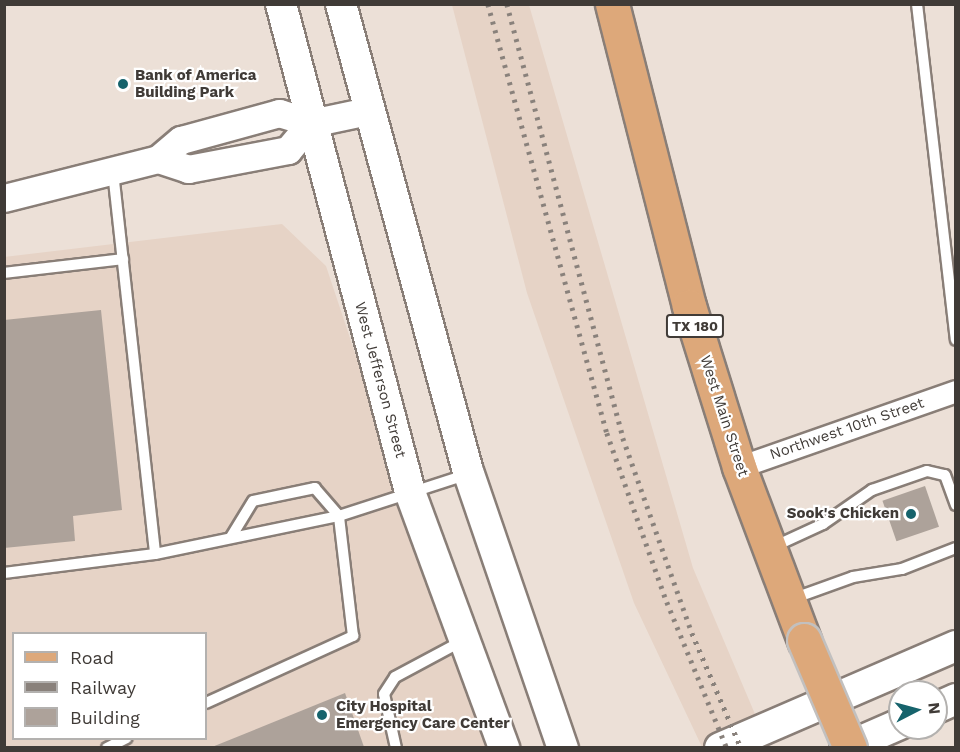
<!DOCTYPE html>
<html>
<head>
<meta charset="utf-8">
<style>
	body { margin:0 }
	#map { position:relative; width:960px; height:752px; overflow:hidden; background:#ece0d7; font-family:"Work Sans",sans-serif }
	div>[style] { position:absolute }
	[style*='--x'] { left:calc(var(--x)*1px); top:calc(var(--y)*1px); width:calc(var(--w)*1px); rotate:calc(var(--a)*1deg) }
	.built>* { inset:0; background:#e6d3c6 }
	.building>* { inset:0; background:#ada29a; transform-origin:0 0 }
	.roads { filter:drop-shadow(2px 0 #897e77) drop-shadow(-2px 0 #897e77) drop-shadow(0 2px #897e77) drop-shadow(0 -2px #897e77) }
	.service>* { height:10px; margin:-5px; padding:0 5px; transform-origin:5px; border-radius:5px; background:#fff }
	.minor>* { height:21px; margin:-10.5px; padding:0 10.5px; transform-origin:10.5px; border-radius:10.5px; background:#fff }
	.tertiary>* { height:27px; margin:-13.5px; padding:0 13.5px; transform-origin:13.5px; border-radius:13.5px; background:#fff }
	.secondary>* { height:30px; margin:-15px; padding:0 15px; transform-origin:15px; border-radius:15px; background:#fff }
	.primary>* { height:33px; margin:-16.5px; padding:0 16.5px; transform-origin:16.5px; border-radius:16.5px; background:#dda87a }
	.rail>* { height:4.5px; margin-top:-2.25px; transform-origin:0; background:repeating-linear-gradient(90deg,#89817b 0 3px,transparent 0 9px) }
	.bridges { filter:drop-shadow(2px 0 #c2c0bf) drop-shadow(-2px 0 #c2c0bf) drop-shadow(0 2px #c2c0bf) drop-shadow(0 -2px #c2c0bf) }
	.primary-bridge>* { height:33px; margin:-16.5px; padding:0 16.5px; transform-origin:16.5px; border-radius:16.5px; background:#dda87a }
	.dots>* { width:16px; height:16px; translate:-50% -50%; box-sizing:border-box; border:3px solid #fff; border-radius:50% }
	span { translate:-50% -50%; white-space:nowrap; text-align:center; line-height:1.15; -webkit-text-stroke:4.5px #fff; paint-order:stroke }
	.shield-label span { padding:2px 4px; background:#fff; border:2px solid; border-radius:4px; -webkit-text-stroke-width:0 }
	.shield-label { font-size:14px; color:#403b37; font-weight:700 }
	.poi-label { font-size:15px; color:#403b37; font-weight:700 }
	.left { translate:0 -50%; text-align:left }
	.right { translate:-100% -50%; text-align:right }
	.street-label { font-size:15px; color:#403b37 }
	.frame { position:absolute; inset:0; border:6px solid #403b37; pointer-events:none }
	.legend { position:absolute; left:12px; top:632px; width:195px; height:108px; box-sizing:border-box; background:#fff; border:2px solid #b3b1af; margin:0; padding:8px 10px; list-style:none; font-size:18px; color:#403b37 }
	.legend li { display:flex; align-items:center; gap:12px; height:30px }
	.legend b { width:30px; border:2px solid #b3b1af }
	.north { position:absolute; left:888px; top:680px; width:60px; height:60px; box-sizing:border-box; background:#fff; border:2px solid #b3b1af; border-radius:50%; rotate:84deg; font-size:16px; font-weight:700; line-height:24px; text-align:center; color:#403b37 }
	.north::after { content:''; display:block; margin:auto; width:21px; height:27px; background:#16636c; clip-path:polygon(50% 0,100% 100%,50% 72%,0 100%) }
</style>
</head>
<body>
<div id="map">
	<div class="built">
		<div style="clip-path:polygon(452px 5px,529px 5px,693px 568px,769px 747px,702px 747px,634px 603px,527px 293px)"></div>
		<div style="clip-path:polygon(evenodd,282px 224px,326px 266px,486px 747px,5px 747px,4px 257px,282px 224px,14px 634px,206px 634px,206px 738px,14px 738px,14px 634px)"></div>
	</div>
	<div class="building">
		<div style="clip-path:polygon(101px 310px,122px 510px,73px 516px,75px 541px,4px 548px,4px 320px)"></div>
		<div style="left:925px;top:486px;width:43px;height:45px;rotate:71deg"></div>
		<div style="clip-path:polygon(345px 693px,364px 747px,212px 747px)"></div>
	</div>
	<div class="roads">
		<div class="service">
			<div style="--x:917;--y:4;--w:338;--a:83.4"></div>
			<div style="--x:113;--y:172;--w:384;--a:83.7"></div>
			<div style="--x:4;--y:273;--w:120;--a:-6.7"></div>
			<div style="--x:773;--y:547;--w:55;--a:-24.7"></div>
			<div style="--x:823;--y:524;--w:60;--a:-34.8"></div>
			<div style="--x:872;--y:490;--w:58;--a:-19.1"></div>
			<div style="--x:927;--y:471;--w:18;--a:13"></div>
			<div style="--x:945;--y:475;--w:32;--a:70"></div>
			<div style="--x:4;--y:573;--w:152;--a:-7.2"></div>
			<div style="--x:155;--y:554;--w:188;--a:-11.7"></div>
			<div style="--x:339;--y:516;--w:136;--a:-18"></div>
			<div style="--x:792;--y:599;--w:65;--a:-19.8"></div>
			<div style="--x:853;--y:577;--w:50;--a:-9.3"></div>
			<div style="--x:902;--y:569;--w:58;--a:-21.3"></div>
			<div style="--x:206;--y:703;--w:162;--a:-24.5"></div>
			<div style="--x:353;--y:636;--w:121;--a:-96.7"></div>
			<div style="--x:339;--y:516;--w:37;--a:-131"></div>
			<div style="--x:315;--y:488;--w:63;--a:168.2"></div>
			<div style="--x:253;--y:501;--w:42;--a:121.4"></div>
			<div style="--x:107;--y:748;--w:22;--a:-27"></div>
			<div style="--x:396;--y:748;--w:55;--a:-102.5"></div>
			<div style="--x:384;--y:694;--w:20;--a:-57"></div>
			<div style="--x:395;--y:677;--w:76;--a:-28.2"></div>
		</div>
		<div class="minor">
			<div style="--x:739;--y:467;--w:230;--a:-19.3"></div>
		</div>
		<div class="tertiary">
			<div style="--x:158;--y:159;--w:32;--a:18"></div>
			<div style="--x:188;--y:169;--w:102;--a:-10.8"></div>
			<div style="--x:288;--y:150;--w:35;--a:-50"></div>
			<div style="--x:4;--y:198;--w:159;--a:-14.2"></div>
			<div style="--x:158;--y:159;--w:30;--a:-40"></div>
			<div style="--x:181;--y:140;--w:102;--a:-15.4"></div>
			<div style="--x:279;--y:113;--w:34;--a:17"></div>
			<div style="--x:311;--y:123;--w:58;--a:-11.9"></div>
		</div>
		<div class="secondary">
			<div style="--x:281;--y:4;--w:505;--a:75.19"></div>
			<div style="--x:410;--y:492;--w:273;--a:69.8"></div>
			<div style="--x:341;--y:4;--w:487;--a:74.8"></div>
			<div style="--x:469;--y:474;--w:290;--a:71.1"></div>
			<div style="--x:936;--y:708;--w:22;--a:-24"></div>
			<div style="--x:720;--y:748;--w:257;--a:-23.4"></div>
			<div style="--x:845;--y:748;--w:60;--a:-23.6"></div>
		</div>
		<div class="primary">
			<div style="--x:612;--y:4;--w:312;--a:75.7"></div>
			<div style="--x:689;--y:306;--w:169;--a:72.7"></div>
			<div style="--x:739;--y:467;--w:185;--a:69.4"></div>
		</div>
	</div>
	<div class="rail">
		<div style="--x:488;--y:4;--w:445;--a:74.5"></div>
		<div style="--x:607;--y:433;--w:179;--a:70.5"></div>
		<div style="--x:667;--y:602;--w:158;--a:67.7"></div>
		<div style="--x:507;--y:4;--w:449;--a:75"></div>
		<div style="--x:623;--y:438;--w:207;--a:70.5"></div>
		<div style="--x:692;--y:633;--w:125;--a:66.9"></div>
	</div>
	<div class="bridges">
		<div class="primary-bridge">
			<div style="--x:804;--y:640;--w:117;--a:66.9"></div>
		</div>
	</div>
	<div class="dots">
		<div style="left:123px;top:84px;background:#16636c"></div>
		<div style="left:911px;top:514px;background:#16636c"></div>
		<div style="left:322px;top:715px;background:#16636c"></div>
	</div>
	<div class="shield-label">
		<span style="left:695px;top:326px">TX 180</span>
	</div>
	<div class="poi-label">
		<span class="left" style="left:135px;top:84px">Bank of America<br>Building Park</span>
		<span class="right" style="left:899px;top:514px">Sook's Chicken</span>
		<span class="left" style="left:336px;top:715px">City Hospital<br>Emergency Care Center</span>
	</div>
	<div class="street-label">
		<span style="left:380px;top:380px;rotate:75deg">West Jefferson Street</span>
		<span style="left:724px;top:416px;rotate:72deg">West Main Street</span>
		<span style="left:847px;top:429px;rotate:-19deg">Northwest 10th Street</span>
	</div>
	<div class="frame"></div>
	<ul class="legend">
	<li><b style="height:8px;background:#dda87a"></b>Road</li>
	<li><b style="height:8px;background:#89817b"></b>Railway</li>
	<li><b style="height:16px;background:#ada29a"></b>Building</li>
	</ul>
	<div class="north">N</div>
</div>
</body>
</html>
